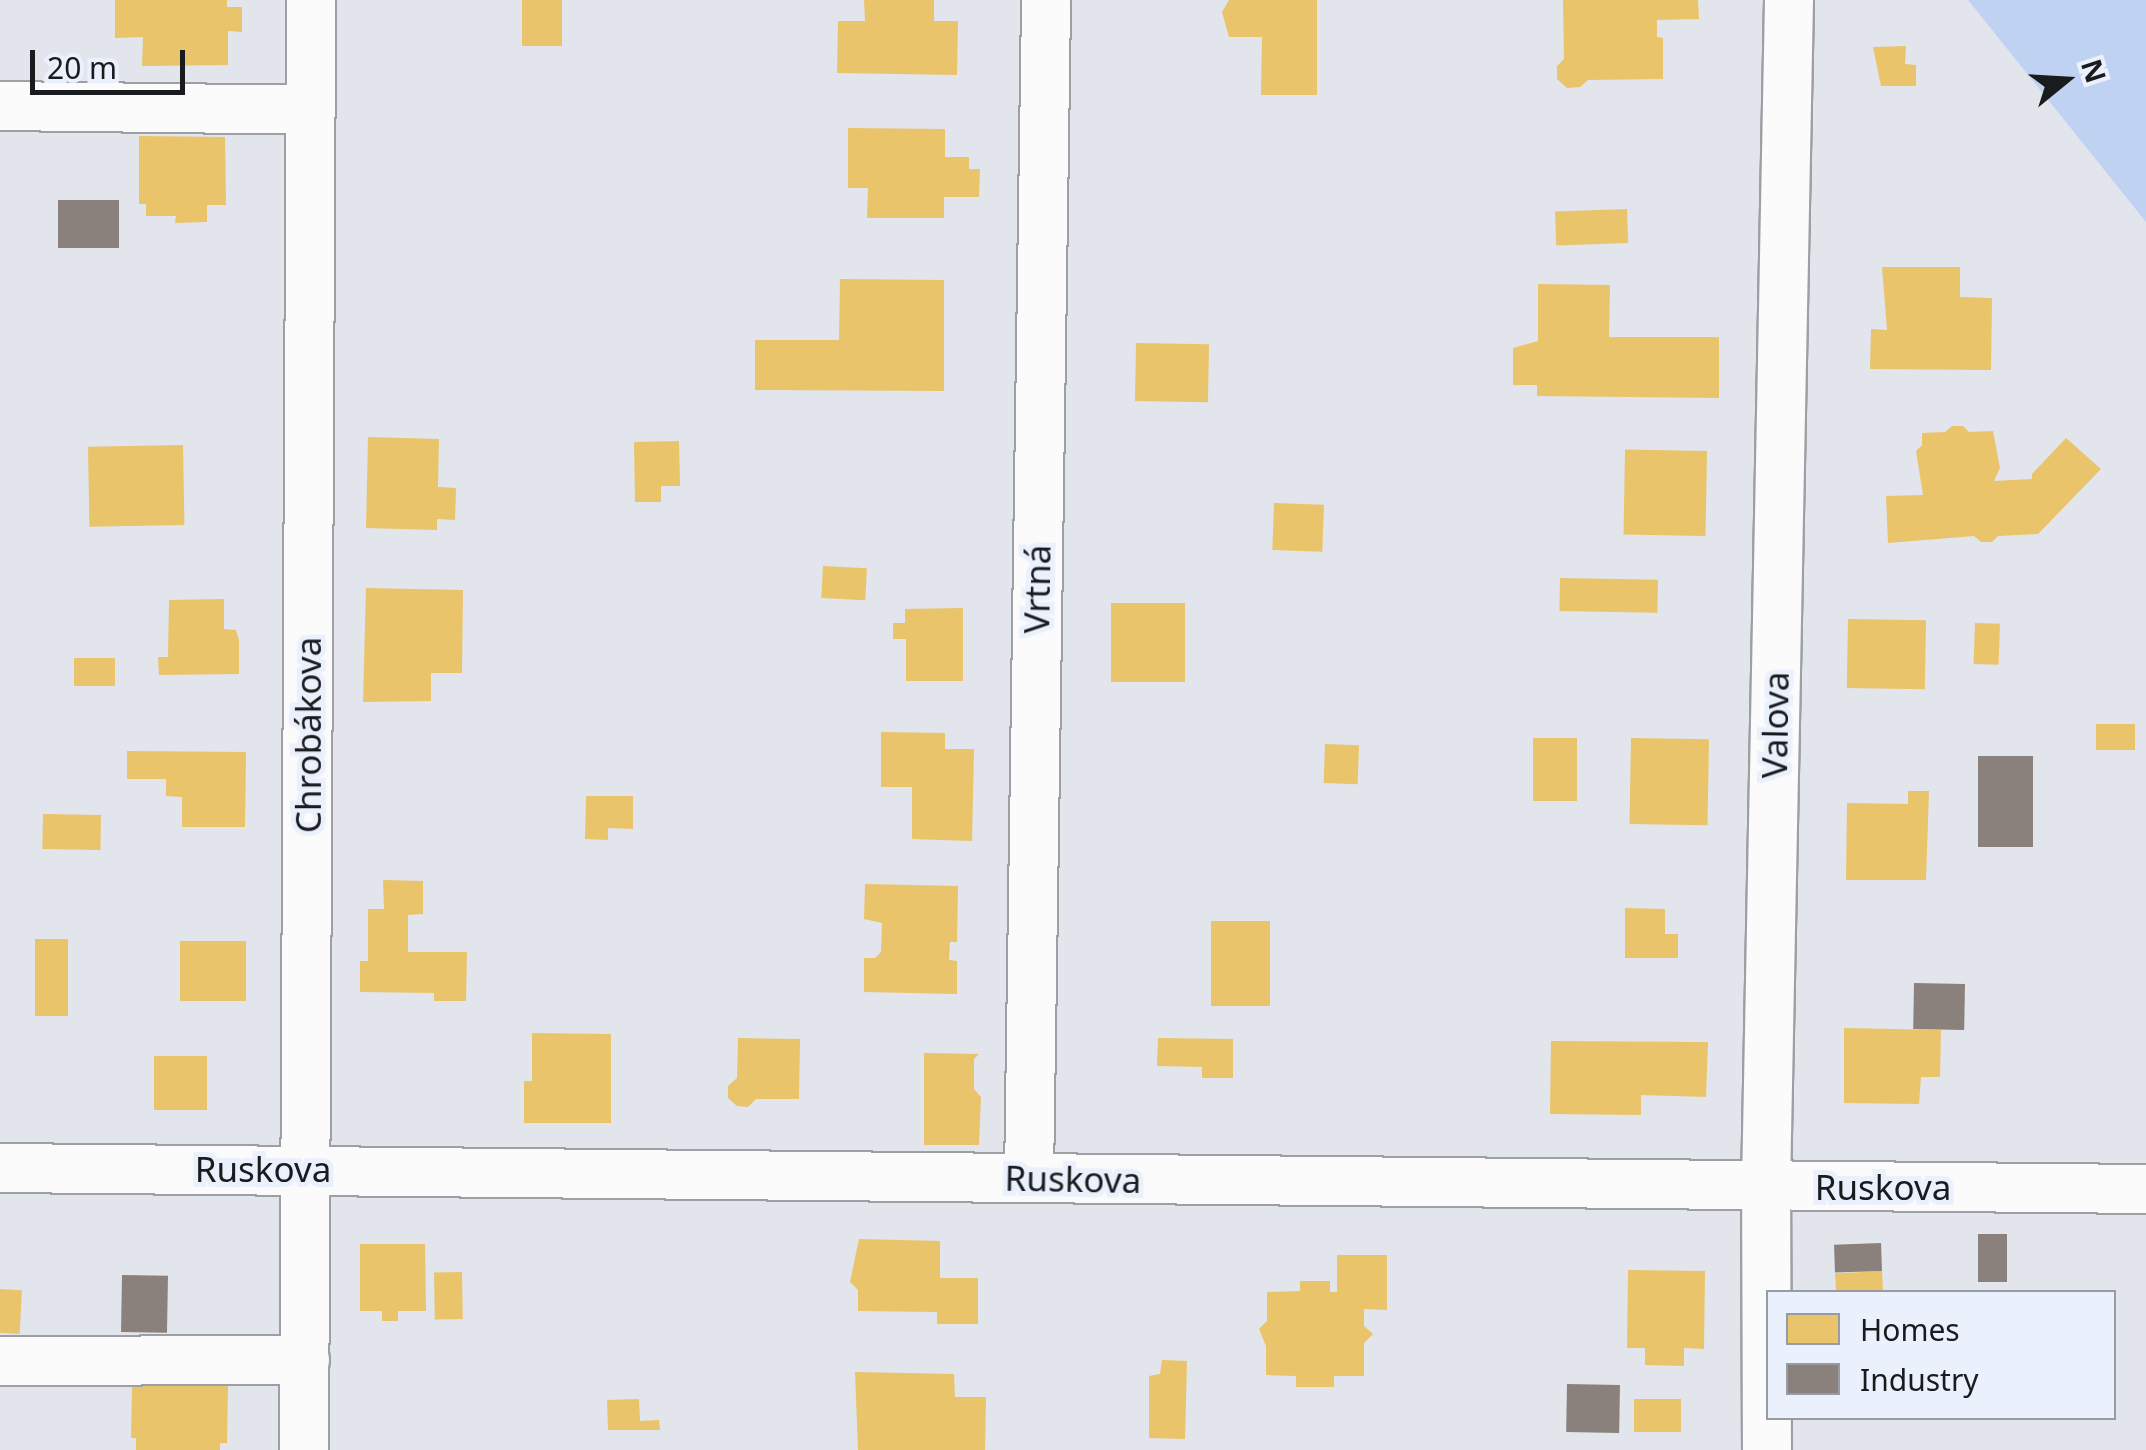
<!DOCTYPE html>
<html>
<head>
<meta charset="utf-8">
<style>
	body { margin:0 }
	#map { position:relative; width:2146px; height:1450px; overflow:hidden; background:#e2e5eb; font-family:"Noto Sans",sans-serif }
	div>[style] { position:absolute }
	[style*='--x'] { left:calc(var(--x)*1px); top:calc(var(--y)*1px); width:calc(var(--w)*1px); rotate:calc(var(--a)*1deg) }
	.green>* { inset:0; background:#c0d2f2 }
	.homes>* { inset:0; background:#e9c46a; transform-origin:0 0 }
	.industry>* { inset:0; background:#8a817c; transform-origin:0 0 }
	.roads { filter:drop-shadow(2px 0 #9d9fa4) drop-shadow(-2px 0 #9d9fa4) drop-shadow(0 2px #9d9fa4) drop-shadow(0 -2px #9d9fa4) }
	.street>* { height:48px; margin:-24px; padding:0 24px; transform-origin:24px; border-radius:24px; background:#fbfbfc }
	span { translate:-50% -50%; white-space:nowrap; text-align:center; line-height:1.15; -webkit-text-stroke:10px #ebf1fc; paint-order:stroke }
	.street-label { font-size:35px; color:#191b1e }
	.legend { position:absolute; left:1766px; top:1290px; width:350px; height:130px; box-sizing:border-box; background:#ebf1fc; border:2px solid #979ba3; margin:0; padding:12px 18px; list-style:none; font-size:30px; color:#191b1e }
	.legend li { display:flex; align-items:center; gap:20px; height:50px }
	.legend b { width:50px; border:2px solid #979ba3 }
	.north { position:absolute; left:2016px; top:30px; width:100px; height:100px; -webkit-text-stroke:8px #ebf1fc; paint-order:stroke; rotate:72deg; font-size:28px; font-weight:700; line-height:40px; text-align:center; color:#191b1e }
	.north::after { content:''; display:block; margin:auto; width:35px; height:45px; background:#191b1e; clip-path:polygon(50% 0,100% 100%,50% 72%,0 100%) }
	.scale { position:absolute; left:30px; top:50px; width:155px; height:45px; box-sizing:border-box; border:5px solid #191b1e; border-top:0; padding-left:12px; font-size:30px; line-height:35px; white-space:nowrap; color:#191b1e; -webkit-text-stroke:8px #ebf1fc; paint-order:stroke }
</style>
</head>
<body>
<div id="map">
	<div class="green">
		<div style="clip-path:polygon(1968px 0,2146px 0,2146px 222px)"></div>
	</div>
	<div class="homes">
		<div style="clip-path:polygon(115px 0,227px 0,227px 7px,242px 7px,242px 32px,228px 31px,228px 65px,142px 66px,143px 37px,115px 38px)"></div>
		<div style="left:522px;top:0;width:40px;height:46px"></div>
		<div style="clip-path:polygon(864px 0,934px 0,934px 21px,958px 21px,957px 75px,837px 73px,838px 21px,865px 21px)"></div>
		<div style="clip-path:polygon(1229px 0,1317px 0,1317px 95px,1261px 95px,1262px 37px,1229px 37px,1222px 12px)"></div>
		<div style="clip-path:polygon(1563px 0,1698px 0,1699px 19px,1657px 20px,1657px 37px,1663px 38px,1663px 79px,1588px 80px,1580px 87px,1567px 88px,1557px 79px,1557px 66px,1564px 59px)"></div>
		<div style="clip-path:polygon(1906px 46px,1905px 64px,1916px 65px,1916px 86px,1881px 86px,1873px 47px)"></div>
		<div style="clip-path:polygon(848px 128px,945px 129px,945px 157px,969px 157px,969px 169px,980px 169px,979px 197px,944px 197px,944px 218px,867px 218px,868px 188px,848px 188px)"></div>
		<div style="clip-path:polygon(139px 136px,225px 137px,226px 205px,207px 205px,207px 222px,175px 223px,176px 216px,146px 216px,146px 204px,139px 204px)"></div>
		<div style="left:1627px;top:209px;width:34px;height:72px;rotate:88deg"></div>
		<div style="clip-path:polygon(1882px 267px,1960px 267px,1960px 297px,1992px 298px,1991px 370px,1870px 369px,1871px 329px,1887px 330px)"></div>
		<div style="clip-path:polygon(840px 279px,944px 280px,944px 391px,755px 390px,755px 340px,839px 340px)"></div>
		<div style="clip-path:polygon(1538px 284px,1610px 285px,1609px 337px,1719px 337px,1719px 398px,1537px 396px,1537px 385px,1513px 385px,1513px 348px,1538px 341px)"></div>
		<div style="left:1136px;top:343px;width:73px;height:58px;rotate:1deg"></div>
		<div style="clip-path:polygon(1952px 426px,1963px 426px,1969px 432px,1993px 431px,2000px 468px,1994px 481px,2032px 479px,2032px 474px,2066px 438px,2101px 469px,2038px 534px,1998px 536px,1992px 542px,1981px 542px,1974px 536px,1888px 543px,1886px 496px,1923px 495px,1916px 451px,1922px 445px,1922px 433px,1945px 432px)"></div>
		<div style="clip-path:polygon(368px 437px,439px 439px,438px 487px,456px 488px,455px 520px,437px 519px,437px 530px,366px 528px)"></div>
		<div style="clip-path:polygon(679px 441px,680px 486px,661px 486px,661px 502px,635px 502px,634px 442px)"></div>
		<div style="left:183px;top:445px;width:80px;height:95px;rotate:89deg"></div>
		<div style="left:1707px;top:451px;width:85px;height:82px;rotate:91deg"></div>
		<div style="left:1274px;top:503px;width:50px;height:47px;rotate:2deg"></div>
		<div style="left:823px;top:566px;width:44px;height:32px;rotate:3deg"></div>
		<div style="left:1560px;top:578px;width:98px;height:33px;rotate:1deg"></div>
		<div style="clip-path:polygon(366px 588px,463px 590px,462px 673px,431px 673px,431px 701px,363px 702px)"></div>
		<div style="clip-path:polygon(224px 599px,224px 629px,236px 630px,239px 640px,239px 674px,159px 675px,158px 657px,168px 657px,169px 600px)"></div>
		<div style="left:1111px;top:603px;width:74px;height:79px"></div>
		<div style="clip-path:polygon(963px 608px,963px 681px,906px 681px,906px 639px,893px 639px,893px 623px,905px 623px,905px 609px)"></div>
		<div style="left:1848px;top:619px;width:78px;height:69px;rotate:1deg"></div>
		<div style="left:1975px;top:623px;width:25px;height:41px;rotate:2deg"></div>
		<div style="left:74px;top:658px;width:41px;height:28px"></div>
		<div style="left:2096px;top:724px;width:39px;height:26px"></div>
		<div style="clip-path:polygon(881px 732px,945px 733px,945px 749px,974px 749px,972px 841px,912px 839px,912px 787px,881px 787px)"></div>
		<div style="left:1577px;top:738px;width:63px;height:44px;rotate:90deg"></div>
		<div style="left:1631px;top:738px;width:78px;height:86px;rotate:1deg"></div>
		<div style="left:1325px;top:744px;width:34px;height:39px;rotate:2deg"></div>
		<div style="clip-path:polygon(127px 751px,246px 752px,245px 827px,182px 827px,182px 797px,166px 796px,166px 779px,127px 779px)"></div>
		<div style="clip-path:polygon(1908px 791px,1929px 791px,1926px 880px,1846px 880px,1847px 803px,1908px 804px)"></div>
		<div style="clip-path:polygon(586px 796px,633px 796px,633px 829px,608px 828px,608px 840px,585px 839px)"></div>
		<div style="left:43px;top:814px;width:58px;height:35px;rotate:1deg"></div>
		<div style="clip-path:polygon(383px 880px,423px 881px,423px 914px,408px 915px,408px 952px,467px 952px,466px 1001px,434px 1001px,434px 993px,360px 992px,360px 961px,368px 961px,368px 909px,384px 909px)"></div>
		<div style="clip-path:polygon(865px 884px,958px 886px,957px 942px,950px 942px,949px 960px,957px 961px,957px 994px,864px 992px,864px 958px,875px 958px,881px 952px,882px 923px,864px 919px)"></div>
		<div style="clip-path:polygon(1625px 908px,1665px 909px,1665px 934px,1678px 934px,1678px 958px,1625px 958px)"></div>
		<div style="left:1211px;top:921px;width:59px;height:85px"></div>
		<div style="left:35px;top:939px;width:33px;height:77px"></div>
		<div style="left:180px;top:941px;width:66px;height:60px"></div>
		<div style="clip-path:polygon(1844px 1028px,1941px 1030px,1940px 1077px,1921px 1077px,1919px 1104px,1844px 1103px)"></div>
		<div style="clip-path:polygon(532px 1033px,611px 1034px,611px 1123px,524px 1123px,524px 1081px,532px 1081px)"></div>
		<div style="clip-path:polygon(738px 1038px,800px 1039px,799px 1099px,756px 1099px,748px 1107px,737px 1106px,728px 1098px,728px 1086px,737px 1078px)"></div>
		<div style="clip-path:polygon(1158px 1038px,1233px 1039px,1233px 1078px,1202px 1078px,1202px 1067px,1157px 1066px)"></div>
		<div style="clip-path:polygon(1551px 1041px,1708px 1042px,1706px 1097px,1641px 1095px,1641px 1115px,1550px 1114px)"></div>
		<div style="clip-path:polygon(924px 1053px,979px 1054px,974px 1059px,974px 1089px,981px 1097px,979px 1145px,924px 1145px)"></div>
		<div style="left:154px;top:1056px;width:53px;height:54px"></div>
		<div style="clip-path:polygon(859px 1239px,940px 1241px,940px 1278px,978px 1278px,978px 1324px,937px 1324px,937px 1312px,858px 1311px,858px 1290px,850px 1282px)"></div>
		<div style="clip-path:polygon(360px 1244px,425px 1244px,426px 1311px,398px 1311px,398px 1321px,382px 1321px,382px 1311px,360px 1311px)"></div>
		<div style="clip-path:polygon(1337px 1255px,1387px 1255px,1387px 1310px,1364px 1309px,1364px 1326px,1373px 1334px,1364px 1343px,1364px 1376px,1334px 1376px,1334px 1387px,1296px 1387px,1296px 1376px,1266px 1375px,1266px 1346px,1259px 1329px,1267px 1321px,1267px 1292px,1300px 1291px,1300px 1281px,1330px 1281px,1330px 1292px,1337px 1292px)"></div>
		<div style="clip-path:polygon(1628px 1270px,1705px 1271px,1704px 1349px,1684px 1348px,1684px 1366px,1645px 1365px,1645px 1348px,1627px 1348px)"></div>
		<div style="left:1882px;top:1271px;width:21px;height:47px;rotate:87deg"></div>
		<div style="left:462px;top:1272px;width:47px;height:28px;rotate:89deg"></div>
		<div style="left:0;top:1289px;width:22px;height:44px;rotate:3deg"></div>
		<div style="clip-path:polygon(1162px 1360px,1187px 1361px,1185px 1439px,1149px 1438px,1149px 1376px,1160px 1374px)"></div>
		<div style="clip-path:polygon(855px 1372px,954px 1374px,955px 1397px,986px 1397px,985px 1450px,858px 1450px)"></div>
		<div style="clip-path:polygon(132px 1385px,228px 1386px,227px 1443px,220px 1443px,220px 1450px,136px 1450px,136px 1438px,131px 1438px)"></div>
		<div style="clip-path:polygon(639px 1399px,640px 1421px,659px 1420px,660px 1430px,608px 1430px,607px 1400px)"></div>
		<div style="left:1681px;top:1399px;width:33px;height:47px;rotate:90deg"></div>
	</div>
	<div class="industry">
		<div style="left:58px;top:200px;width:61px;height:48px"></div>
		<div style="left:1978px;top:756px;width:55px;height:91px"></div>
		<div style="left:1914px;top:983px;width:51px;height:46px;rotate:1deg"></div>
		<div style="left:2007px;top:1234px;width:48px;height:29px;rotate:90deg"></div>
		<div style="left:1881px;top:1243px;width:28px;height:47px;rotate:88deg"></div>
		<div style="left:122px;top:1275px;width:46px;height:57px;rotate:1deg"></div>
		<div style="left:1567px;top:1384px;width:53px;height:48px;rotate:1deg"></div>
	</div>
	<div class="roads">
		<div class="street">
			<div style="--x:0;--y:106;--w:310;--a:0.7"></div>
			<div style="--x:0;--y:1168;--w:2146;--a:0.56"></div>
			<div style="--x:1029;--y:1178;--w:1178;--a:-89.17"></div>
			<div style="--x:0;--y:1361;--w:305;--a:-0.2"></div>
			<div style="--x:304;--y:1450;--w:1450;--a:-89.72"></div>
			<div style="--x:1767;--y:1450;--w:263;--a:-90.2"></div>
			<div style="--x:1766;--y:1187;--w:1187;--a:-88.89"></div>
		</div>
	</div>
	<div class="street-label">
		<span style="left:1037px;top:589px;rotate:-89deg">Vrtná</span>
		<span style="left:1775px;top:725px;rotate:-89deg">Valova</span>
		<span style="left:308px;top:735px;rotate:-90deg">Chrobákova</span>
		<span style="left:263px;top:1169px">Ruskova</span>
		<span style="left:1073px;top:1179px;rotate:1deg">Ruskova</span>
		<span style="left:1883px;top:1187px">Ruskova</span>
	</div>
	<ul class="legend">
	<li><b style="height:28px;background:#e9c46a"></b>Homes</li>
	<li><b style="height:28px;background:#8a817c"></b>Industry</li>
	</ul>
	<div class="north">N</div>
	<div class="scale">20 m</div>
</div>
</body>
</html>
